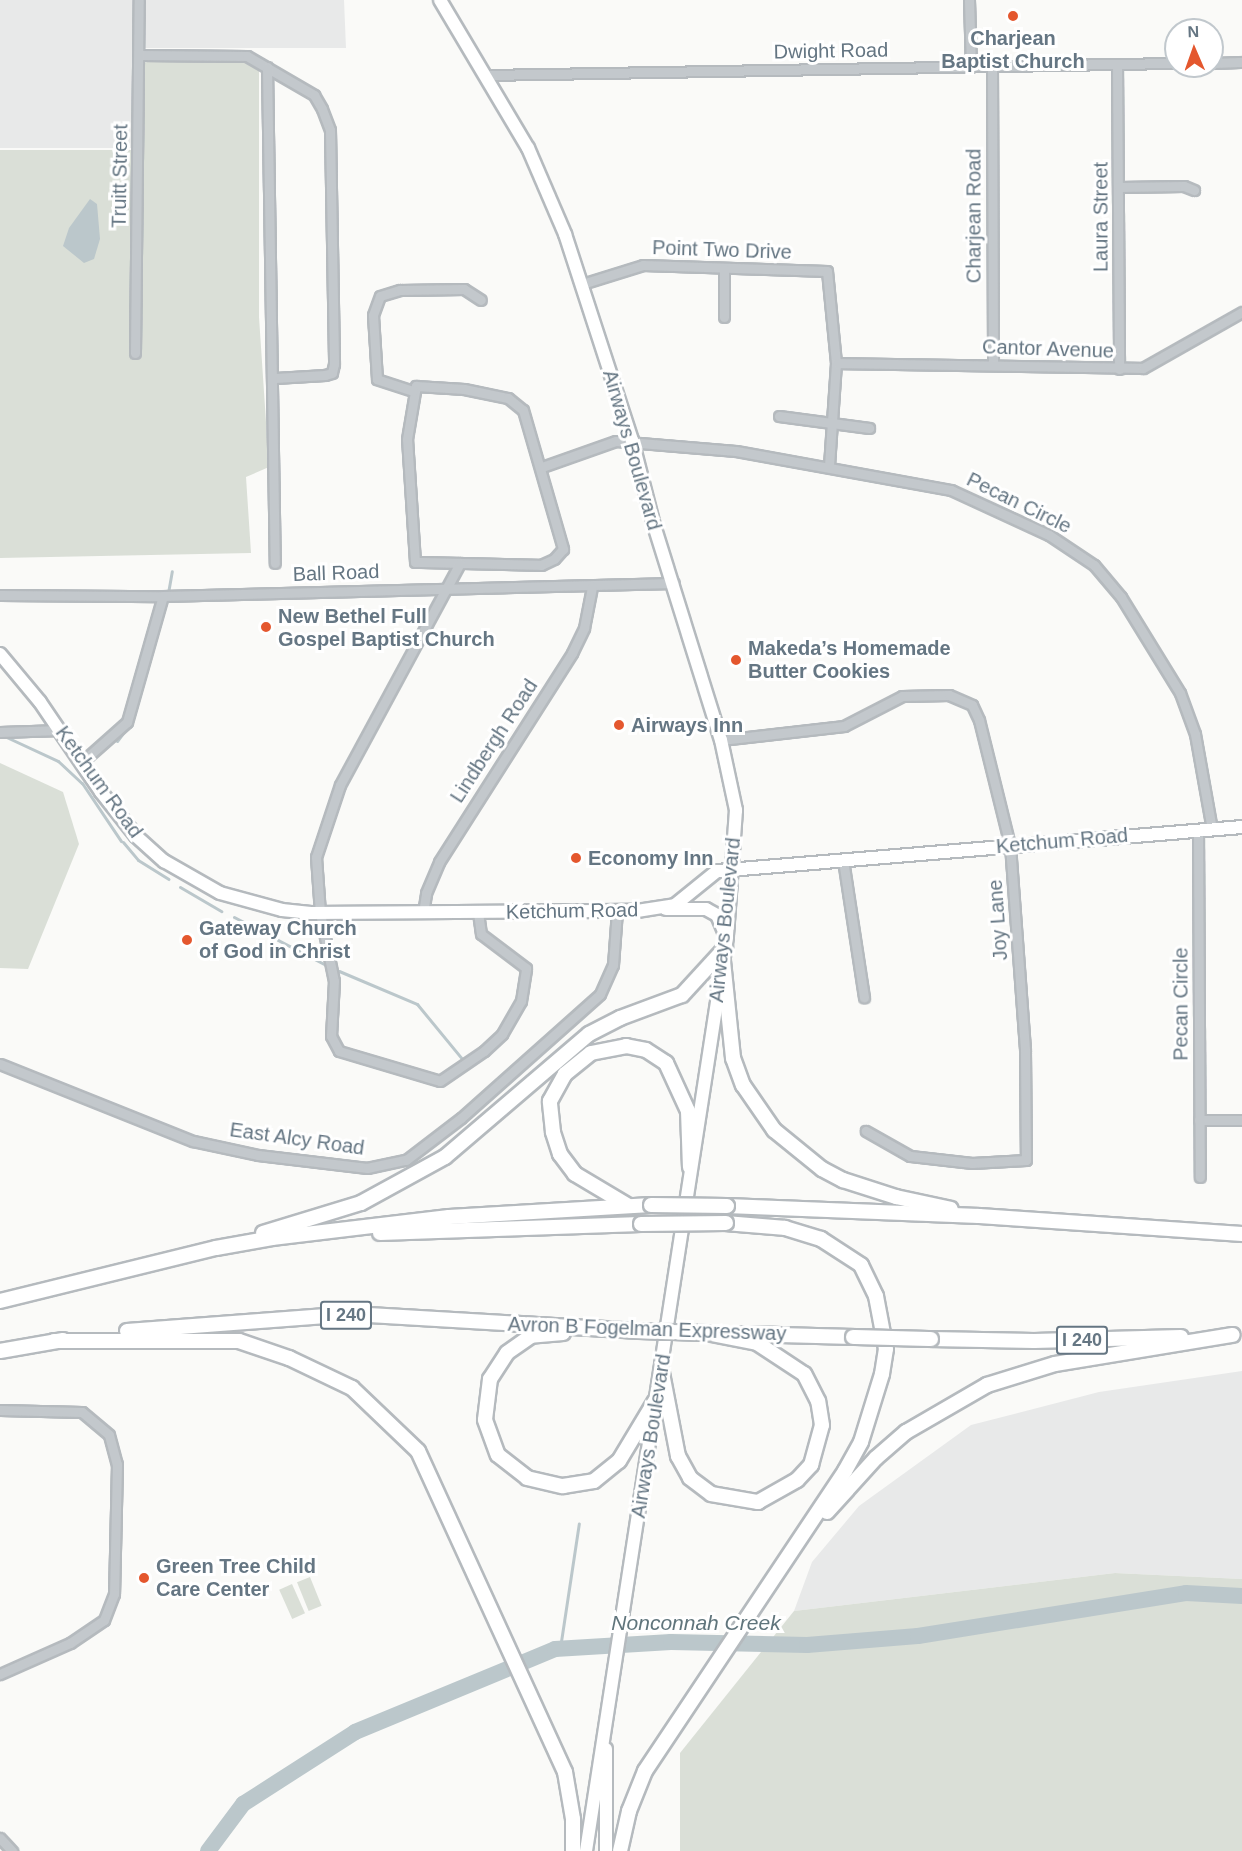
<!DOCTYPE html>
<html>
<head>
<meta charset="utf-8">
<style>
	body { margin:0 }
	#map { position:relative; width:1242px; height:1851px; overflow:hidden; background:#fafaf8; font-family:Helvetica,sans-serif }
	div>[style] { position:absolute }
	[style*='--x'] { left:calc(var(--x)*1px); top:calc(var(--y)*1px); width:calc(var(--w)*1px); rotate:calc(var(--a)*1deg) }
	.built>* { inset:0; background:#e8e9e9 }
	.green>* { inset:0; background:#dadfd7; transform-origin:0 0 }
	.water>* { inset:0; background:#bbc7cb }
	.stream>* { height:3px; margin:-1.5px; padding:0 1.5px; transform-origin:1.5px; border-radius:1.5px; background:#bbc7cb }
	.river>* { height:16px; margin:-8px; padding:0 8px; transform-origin:8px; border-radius:8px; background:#bbc7cb }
	.roads { filter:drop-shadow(2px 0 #b5babe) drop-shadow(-2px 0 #b5babe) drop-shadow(0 2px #b5babe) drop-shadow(0 -2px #b5babe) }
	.minor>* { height:9px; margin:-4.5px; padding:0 4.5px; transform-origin:4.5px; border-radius:4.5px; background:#c3c8cc }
	.major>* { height:12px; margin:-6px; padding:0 6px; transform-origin:6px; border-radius:6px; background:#fff }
	.highway>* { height:14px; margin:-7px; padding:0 7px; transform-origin:7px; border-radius:7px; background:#fff }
	.bridges { filter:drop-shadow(2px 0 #b4b9bd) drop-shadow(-2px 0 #b4b9bd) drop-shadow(0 2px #b4b9bd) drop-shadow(0 -2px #b4b9bd) }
	.highway-bridge>* { height:14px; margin:-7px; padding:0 7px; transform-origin:7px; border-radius:7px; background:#fff }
	.dots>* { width:16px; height:16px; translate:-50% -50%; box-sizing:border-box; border:3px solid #fff; border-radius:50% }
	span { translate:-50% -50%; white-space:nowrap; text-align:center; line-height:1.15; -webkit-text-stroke:6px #fff; paint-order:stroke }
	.shield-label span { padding:2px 4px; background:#fff; border:2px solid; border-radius:4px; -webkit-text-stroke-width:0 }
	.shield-label { font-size:18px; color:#657683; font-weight:700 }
	.poi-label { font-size:20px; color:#657683; font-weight:700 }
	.left { translate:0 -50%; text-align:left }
	.street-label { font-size:20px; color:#657683 }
	.water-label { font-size:21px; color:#60757c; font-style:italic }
	.north { position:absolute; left:1164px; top:18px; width:60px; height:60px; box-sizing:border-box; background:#fff; border:2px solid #c1c8cd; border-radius:50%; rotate:358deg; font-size:16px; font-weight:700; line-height:24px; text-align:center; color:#657683 }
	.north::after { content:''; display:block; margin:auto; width:21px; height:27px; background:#e4572e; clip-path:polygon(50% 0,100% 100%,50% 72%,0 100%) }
</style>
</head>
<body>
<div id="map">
	<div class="built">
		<div style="clip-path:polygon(0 0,344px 0,346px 48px,134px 48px,134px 148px,0 148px)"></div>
		<div style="clip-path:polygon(1242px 1371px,1242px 1579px,1115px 1573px,794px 1611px,812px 1562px,859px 1506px,971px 1425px,1099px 1392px)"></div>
	</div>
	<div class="green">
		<div style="clip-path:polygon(157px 59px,246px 60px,259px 65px,259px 317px,269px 467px,246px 477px,251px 553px,0 558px,0 150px,133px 150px,144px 63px)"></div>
		<div style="clip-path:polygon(0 763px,63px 792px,79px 844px,28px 969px,0 968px)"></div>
		<div style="clip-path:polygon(1115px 1573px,1242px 1579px,1242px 1851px,680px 1851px,680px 1753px,794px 1611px)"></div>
		<div style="left:310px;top:1577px;width:31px;height:14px;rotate:68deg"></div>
		<div style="left:292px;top:1584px;width:32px;height:14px;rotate:66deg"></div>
	</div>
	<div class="water">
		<div style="clip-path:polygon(90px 199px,97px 204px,100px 239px,94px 259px,84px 263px,63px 246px,69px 228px)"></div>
	</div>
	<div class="stream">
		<div style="--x:168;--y:593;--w:22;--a:-80"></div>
		<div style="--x:134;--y:714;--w:113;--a:-74.1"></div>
		<div style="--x:2;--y:735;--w:62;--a:24.9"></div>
		<div style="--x:58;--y:761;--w:33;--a:43"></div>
		<div style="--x:82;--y:783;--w:70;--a:56.1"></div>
		<div style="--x:117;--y:741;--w:20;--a:-53"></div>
		<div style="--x:123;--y:842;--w:23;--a:50"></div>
		<div style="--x:138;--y:860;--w:36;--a:32"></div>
		<div style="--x:180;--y:887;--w:48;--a:30.3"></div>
		<div style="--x:234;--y:917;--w:102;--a:27.6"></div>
		<div style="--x:339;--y:971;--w:85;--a:22.9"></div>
		<div style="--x:417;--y:1004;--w:72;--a:50.6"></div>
		<div style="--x:560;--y:1648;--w:126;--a:-81.4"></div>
	</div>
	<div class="river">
		<div style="--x:208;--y:1851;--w:59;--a:-53.3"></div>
		<div style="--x:243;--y:1804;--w:133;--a:-32.7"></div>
		<div style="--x:355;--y:1732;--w:217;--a:-22.5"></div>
		<div style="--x:555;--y:1649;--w:116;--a:-3.5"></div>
		<div style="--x:671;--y:1642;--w:136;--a:1.3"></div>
		<div style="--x:807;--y:1645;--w:111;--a:-4.6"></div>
		<div style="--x:918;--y:1636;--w:271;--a:-9.1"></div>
		<div style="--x:1186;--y:1593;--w:56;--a:3.1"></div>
	</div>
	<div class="roads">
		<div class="minor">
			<div style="--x:969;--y:0;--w:67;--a:88.3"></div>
			<div style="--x:140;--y:55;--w:107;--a:0.5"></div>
			<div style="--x:247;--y:56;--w:78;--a:30.2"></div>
			<div style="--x:314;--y:95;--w:16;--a:60"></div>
			<div style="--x:322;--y:109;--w:22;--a:69"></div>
			<div style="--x:330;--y:130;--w:234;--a:89"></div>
			<div style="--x:334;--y:364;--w:9;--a:103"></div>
			<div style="--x:332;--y:373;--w:7;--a:164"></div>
			<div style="--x:325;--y:375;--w:50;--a:176.6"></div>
			<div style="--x:1212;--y:63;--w:30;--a:-2"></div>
			<div style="--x:1117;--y:64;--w:305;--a:89.6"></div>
			<div style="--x:992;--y:66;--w:299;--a:89.8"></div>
			<div style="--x:267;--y:67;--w:496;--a:89.1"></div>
			<div style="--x:486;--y:75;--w:690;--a:-1"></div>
			<div style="--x:1119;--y:187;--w:65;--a:-0.9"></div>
			<div style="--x:1184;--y:186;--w:11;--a:22"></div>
			<div style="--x:582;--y:284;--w:64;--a:-17.3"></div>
			<div style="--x:643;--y:265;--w:184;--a:1.9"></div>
			<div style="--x:827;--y:271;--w:92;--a:84.4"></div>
			<div style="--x:836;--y:363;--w:104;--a:93.9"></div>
			<div style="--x:724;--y:317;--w:48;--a:-90"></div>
			<div style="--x:135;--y:353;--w:353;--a:-89.4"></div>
			<div style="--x:836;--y:363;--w:307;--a:0.9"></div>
			<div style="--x:1143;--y:368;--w:114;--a:-29.5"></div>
			<div style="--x:416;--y:386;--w:48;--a:3.6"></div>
			<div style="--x:464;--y:389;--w:45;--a:11.6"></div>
			<div style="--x:508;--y:398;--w:19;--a:39"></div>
			<div style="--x:523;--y:410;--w:145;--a:73.9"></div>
			<div style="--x:563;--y:549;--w:13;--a:132"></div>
			<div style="--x:554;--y:559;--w:14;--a:155"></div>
			<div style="--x:541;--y:565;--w:126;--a:-178.6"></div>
			<div style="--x:415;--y:562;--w:123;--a:-93.7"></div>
			<div style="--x:407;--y:439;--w:54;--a:-80.4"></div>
			<div style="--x:413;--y:391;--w:38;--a:-162"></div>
			<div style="--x:377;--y:379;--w:64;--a:-93.6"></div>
			<div style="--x:373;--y:315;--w:20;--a:-70"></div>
			<div style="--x:380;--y:296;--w:21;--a:-17"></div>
			<div style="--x:400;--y:290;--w:64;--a:-0.9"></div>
			<div style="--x:464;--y:289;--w:20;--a:33"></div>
			<div style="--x:779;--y:416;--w:91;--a:7.6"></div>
			<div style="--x:542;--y:467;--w:78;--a:-19.4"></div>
			<div style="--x:616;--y:441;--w:120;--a:4.8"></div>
			<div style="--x:736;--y:451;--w:219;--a:10.3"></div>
			<div style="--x:951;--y:490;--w:108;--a:24.7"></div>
			<div style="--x:1049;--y:535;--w:54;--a:33.7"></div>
			<div style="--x:1094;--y:565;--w:42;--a:49.8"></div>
			<div style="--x:1121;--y:597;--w:113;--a:58.4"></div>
			<div style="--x:1180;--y:693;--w:44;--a:69.9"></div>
			<div style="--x:1195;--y:734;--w:97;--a:79.9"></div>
			<div style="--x:460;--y:563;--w:252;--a:118.4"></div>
			<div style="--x:340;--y:785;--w:76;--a:108.4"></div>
			<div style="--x:316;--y:857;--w:56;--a:85.9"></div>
			<div style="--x:320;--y:913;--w:69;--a:78.4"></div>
			<div style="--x:334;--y:981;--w:55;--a:93.1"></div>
			<div style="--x:331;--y:1036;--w:17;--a:62"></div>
			<div style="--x:339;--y:1051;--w:105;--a:16.5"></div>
			<div style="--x:440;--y:1081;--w:53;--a:-34.3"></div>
			<div style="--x:484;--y:1051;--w:25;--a:-43"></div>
			<div style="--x:502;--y:1034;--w:38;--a:-60"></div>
			<div style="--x:521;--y:1001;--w:33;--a:-81"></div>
			<div style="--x:526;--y:968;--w:56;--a:-142.9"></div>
			<div style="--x:481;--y:934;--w:22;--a:-98"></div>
			<div style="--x:0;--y:595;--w:163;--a:0.4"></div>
			<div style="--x:163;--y:596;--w:511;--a:-1.46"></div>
			<div style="--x:0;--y:732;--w:61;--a:-1.9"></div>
			<div style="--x:721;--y:740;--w:124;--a:-6.5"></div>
			<div style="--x:844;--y:726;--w:65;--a:-27.3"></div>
			<div style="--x:902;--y:696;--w:47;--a:-1.2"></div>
			<div style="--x:949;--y:695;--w:25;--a:23"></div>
			<div style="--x:972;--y:705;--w:17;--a:65"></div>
			<div style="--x:979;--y:720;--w:129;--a:76.1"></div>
			<div style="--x:1010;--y:845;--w:207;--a:85.8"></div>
			<div style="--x:1025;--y:1051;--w:109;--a:89.5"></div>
			<div style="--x:1026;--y:1160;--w:54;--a:176.8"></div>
			<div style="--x:972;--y:1163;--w:62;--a:-173.6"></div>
			<div style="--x:910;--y:1156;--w:51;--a:-150.4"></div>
			<div style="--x:83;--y:761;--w:59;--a:-41.6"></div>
			<div style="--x:127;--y:722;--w:131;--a:-74.1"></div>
			<div style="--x:1198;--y:830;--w:347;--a:89.7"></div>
			<div style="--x:843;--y:860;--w:139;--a:81.3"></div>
			<div style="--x:423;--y:913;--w:20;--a:-81"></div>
			<div style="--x:426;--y:893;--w:34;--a:-67"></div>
			<div style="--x:439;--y:862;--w:248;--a:-57.5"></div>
			<div style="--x:572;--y:653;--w:28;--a:-64"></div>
			<div style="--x:584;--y:628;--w:42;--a:-79"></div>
			<div style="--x:0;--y:1064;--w:208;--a:21.8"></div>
			<div style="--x:193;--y:1141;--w:66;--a:12.2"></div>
			<div style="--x:258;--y:1155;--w:110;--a:6.8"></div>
			<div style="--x:367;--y:1168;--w:40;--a:-12"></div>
			<div style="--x:406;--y:1160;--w:69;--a:-37.4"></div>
			<div style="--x:461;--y:1118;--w:186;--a:-41.7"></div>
			<div style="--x:600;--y:994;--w:32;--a:-66"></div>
			<div style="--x:613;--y:965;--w:54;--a:-85.8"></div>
			<div style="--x:1199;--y:1120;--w:43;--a:0"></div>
			<div style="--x:0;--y:1410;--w:82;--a:1.4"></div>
			<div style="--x:82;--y:1412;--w:35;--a:40"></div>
			<div style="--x:109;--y:1435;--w:30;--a:75"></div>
			<div style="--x:117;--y:1464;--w:130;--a:91.3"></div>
			<div style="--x:114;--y:1594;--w:28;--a:111"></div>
			<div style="--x:104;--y:1620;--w:41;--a:145.9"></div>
			<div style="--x:70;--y:1643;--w:77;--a:156.1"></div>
			<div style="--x:0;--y:1838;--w:18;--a:47"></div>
		</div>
		<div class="major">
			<div style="--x:440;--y:0;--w:172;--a:59.3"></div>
			<div style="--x:528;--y:148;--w:94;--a:66.7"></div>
			<div style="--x:565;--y:234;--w:217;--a:72"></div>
			<div style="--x:632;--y:440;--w:85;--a:75.6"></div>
			<div style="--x:653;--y:522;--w:228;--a:72.7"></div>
			<div style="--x:721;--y:740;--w:72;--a:77.9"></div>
			<div style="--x:736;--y:810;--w:127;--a:94.1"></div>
			<div style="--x:727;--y:937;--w:925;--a:98.77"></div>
			<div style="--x:0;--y:654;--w:62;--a:50.2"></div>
			<div style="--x:40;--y:702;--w:109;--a:55.9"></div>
			<div style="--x:101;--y:792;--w:56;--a:51.5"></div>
			<div style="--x:136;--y:836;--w:38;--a:42"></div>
			<div style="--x:164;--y:861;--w:64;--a:29.7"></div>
			<div style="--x:220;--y:893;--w:64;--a:15.3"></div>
			<div style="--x:282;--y:910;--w:29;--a:6"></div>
			<div style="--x:311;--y:913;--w:326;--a:-0.4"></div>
			<div style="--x:637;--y:911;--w:38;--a:-9"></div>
			<div style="--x:675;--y:905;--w:54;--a:-39"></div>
			<div style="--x:717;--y:871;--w:527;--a:-4.79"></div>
			<div style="--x:666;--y:909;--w:40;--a:0"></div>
			<div style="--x:706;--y:909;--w:13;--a:29"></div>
			<div style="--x:717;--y:915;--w:23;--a:67"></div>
			<div style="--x:606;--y:1851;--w:102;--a:-90"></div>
		</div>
		<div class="highway">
			<div style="--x:723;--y:961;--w:98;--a:84.1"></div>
			<div style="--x:733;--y:1058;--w:29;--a:70"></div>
			<div style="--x:743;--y:1085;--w:55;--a:55.4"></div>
			<div style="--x:774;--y:1130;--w:62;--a:39.1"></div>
			<div style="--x:822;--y:1169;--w:24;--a:28"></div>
			<div style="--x:843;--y:1180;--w:56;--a:17.8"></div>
			<div style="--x:896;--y:1197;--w:56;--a:12.3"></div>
			<div style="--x:627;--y:1205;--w:61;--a:-149.2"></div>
			<div style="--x:575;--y:1174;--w:25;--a:-127"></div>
			<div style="--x:560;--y:1154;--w:23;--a:-108"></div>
			<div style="--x:553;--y:1132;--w:31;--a:-96"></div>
			<div style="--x:550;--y:1101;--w:31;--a:-61"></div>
			<div style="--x:565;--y:1074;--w:33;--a:-39"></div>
			<div style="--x:591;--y:1053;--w:36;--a:-11"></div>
			<div style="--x:626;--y:1046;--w:20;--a:11"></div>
			<div style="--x:646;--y:1050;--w:24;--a:33"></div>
			<div style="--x:666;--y:1063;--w:53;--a:65.4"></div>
			<div style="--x:688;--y:1111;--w:56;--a:88"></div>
			<div style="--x:727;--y:1206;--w:252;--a:2.3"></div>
			<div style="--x:979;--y:1216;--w:264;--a:3.9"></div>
			<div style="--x:263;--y:1233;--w:102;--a:-17"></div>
			<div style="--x:361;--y:1203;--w:96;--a:-28.7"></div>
			<div style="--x:445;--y:1157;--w:189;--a:-40.5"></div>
			<div style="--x:589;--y:1034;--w:35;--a:-27"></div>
			<div style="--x:620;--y:1018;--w:66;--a:-20.4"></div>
			<div style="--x:682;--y:995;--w:64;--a:-47.5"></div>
			<div style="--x:380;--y:1233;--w:261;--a:-2"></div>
			<div style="--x:0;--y:1301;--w:222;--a:-13.8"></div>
			<div style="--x:216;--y:1248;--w:57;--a:-10.1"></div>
			<div style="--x:272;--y:1238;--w:178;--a:-6.8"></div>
			<div style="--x:449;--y:1217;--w:202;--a:-3.4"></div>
			<div style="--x:127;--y:1331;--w:226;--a:-4.3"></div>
			<div style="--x:352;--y:1314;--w:288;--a:3.4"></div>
			<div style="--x:563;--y:1333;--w:32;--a:175"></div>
			<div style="--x:531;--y:1336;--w:29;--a:145"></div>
			<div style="--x:507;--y:1353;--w:31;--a:123"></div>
			<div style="--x:490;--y:1379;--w:41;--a:97"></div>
			<div style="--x:485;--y:1420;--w:37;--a:70"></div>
			<div style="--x:498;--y:1455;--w:37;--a:38"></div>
			<div style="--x:527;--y:1478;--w:37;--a:13"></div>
			<div style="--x:563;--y:1486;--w:31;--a:-9"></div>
			<div style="--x:594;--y:1481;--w:32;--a:-39"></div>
			<div style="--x:619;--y:1461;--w:70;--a:-59"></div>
			<div style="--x:744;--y:1334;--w:109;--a:1.6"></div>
			<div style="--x:931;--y:1339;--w:103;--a:1.1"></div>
			<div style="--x:1034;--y:1341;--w:147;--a:-1.6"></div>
			<div style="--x:54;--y:1341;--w:185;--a:0"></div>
			<div style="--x:239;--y:1341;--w:53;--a:18.8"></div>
			<div style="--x:289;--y:1358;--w:70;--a:25.5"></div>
			<div style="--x:352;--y:1388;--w:91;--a:43.7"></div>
			<div style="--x:418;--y:1451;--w:353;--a:65.4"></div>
			<div style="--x:565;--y:1772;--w:48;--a:80.3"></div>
			<div style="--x:573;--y:1819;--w:32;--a:90"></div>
			<div style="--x:0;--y:1351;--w:64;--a:-9.9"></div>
			<div style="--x:662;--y:1373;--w:85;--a:79.1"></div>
			<div style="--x:678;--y:1456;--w:25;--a:61"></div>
			<div style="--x:690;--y:1478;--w:26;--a:37"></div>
			<div style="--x:711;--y:1494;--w:48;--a:9.7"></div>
			<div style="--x:758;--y:1502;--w:45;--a:-29.4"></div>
			<div style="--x:797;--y:1480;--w:21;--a:-47"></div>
			<div style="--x:811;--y:1465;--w:41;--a:-74.6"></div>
			<div style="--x:822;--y:1425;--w:24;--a:-99"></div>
			<div style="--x:818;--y:1401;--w:30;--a:-117"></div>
			<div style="--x:804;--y:1374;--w:56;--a:-146.6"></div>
			<div style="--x:757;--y:1343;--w:52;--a:-168.9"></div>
			<div style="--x:827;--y:1512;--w:73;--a:-47.8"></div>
			<div style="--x:876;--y:1458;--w:40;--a:-41"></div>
			<div style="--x:906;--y:1432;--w:94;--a:-30.1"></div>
			<div style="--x:987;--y:1385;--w:71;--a:-17.2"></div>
			<div style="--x:1055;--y:1364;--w:180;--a:-9.3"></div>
			<div style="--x:620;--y:1851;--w:41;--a:-77.3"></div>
			<div style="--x:629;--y:1811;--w:43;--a:-68.2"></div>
			<div style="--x:645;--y:1771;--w:361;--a:-56.3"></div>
			<div style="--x:845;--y:1471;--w:33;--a:-61"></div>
			<div style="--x:861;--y:1442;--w:71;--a:-72.8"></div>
			<div style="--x:882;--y:1374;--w:25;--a:-81"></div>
			<div style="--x:886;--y:1349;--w:54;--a:-100.7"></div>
			<div style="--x:876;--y:1296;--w:34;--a:-116"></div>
			<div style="--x:861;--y:1265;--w:48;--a:-147"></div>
			<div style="--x:821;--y:1239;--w:38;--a:-163"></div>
			<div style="--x:785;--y:1228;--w:59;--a:-175.2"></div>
		</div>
	</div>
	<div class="bridges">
		<div class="highway-bridge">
			<div style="--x:651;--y:1205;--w:76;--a:0.8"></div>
			<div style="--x:641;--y:1224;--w:85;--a:-0.7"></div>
			<div style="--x:639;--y:1331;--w:67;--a:1.7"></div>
			<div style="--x:853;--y:1337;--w:78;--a:1.5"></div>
		</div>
	</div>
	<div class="dots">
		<div style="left:1013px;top:16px;background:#e4572e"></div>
		<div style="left:266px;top:627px;background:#e4572e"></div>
		<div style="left:736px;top:660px;background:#e4572e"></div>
		<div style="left:619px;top:725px;background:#e4572e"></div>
		<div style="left:576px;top:858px;background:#e4572e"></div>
		<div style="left:187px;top:940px;background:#e4572e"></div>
		<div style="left:144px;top:1578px;background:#e4572e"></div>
	</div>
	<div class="shield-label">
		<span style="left:346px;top:1315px">I 240</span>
		<span style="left:1082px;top:1340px">I 240</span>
	</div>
	<div class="poi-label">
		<span style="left:1013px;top:50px">Charjean<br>Baptist Church</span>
		<span class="left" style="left:278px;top:628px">New Bethel Full<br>Gospel Baptist Church</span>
		<span class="left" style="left:748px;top:660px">Makeda’s Homemade<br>Butter Cookies</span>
		<span class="left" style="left:631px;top:725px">Airways Inn</span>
		<span class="left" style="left:588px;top:858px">Economy Inn</span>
		<span class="left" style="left:199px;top:940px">Gateway Church<br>of God in Christ</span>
		<span class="left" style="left:156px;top:1578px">Green Tree Child<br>Care Center</span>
	</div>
	<div class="street-label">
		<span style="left:831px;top:51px;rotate:-1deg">Dwight Road</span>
		<span style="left:120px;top:176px;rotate:-89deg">Truitt Street</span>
		<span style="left:974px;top:216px;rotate:-90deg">Charjean Road</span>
		<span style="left:1101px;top:217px;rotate:-90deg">Laura Street</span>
		<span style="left:722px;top:250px;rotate:2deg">Point Two Drive</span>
		<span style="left:1048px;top:349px;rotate:2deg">Cantor Avenue</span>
		<span style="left:632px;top:450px;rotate:74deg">Airways Boulevard</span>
		<span style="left:1019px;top:503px;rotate:26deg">Pecan Circle</span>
		<span style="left:336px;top:573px;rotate:-2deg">Ball Road</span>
		<span style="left:494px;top:741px;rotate:-57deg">Lindbergh Road</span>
		<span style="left:99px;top:782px;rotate:54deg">Ketchum Road</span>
		<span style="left:1062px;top:841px;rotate:-5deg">Ketchum Road</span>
		<span style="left:572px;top:911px;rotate:-1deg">Ketchum Road</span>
		<span style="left:725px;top:920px;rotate:-84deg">Airways Boulevard</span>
		<span style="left:998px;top:920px;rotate:-94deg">Joy Lane</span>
		<span style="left:1181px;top:1004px;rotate:-90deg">Pecan Circle</span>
		<span style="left:297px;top:1139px;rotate:8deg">East Alcy Road</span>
		<span style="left:647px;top:1329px;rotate:2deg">Avron B Fogelman Expressway</span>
		<span style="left:651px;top:1436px;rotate:-81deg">Airways Boulevard</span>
	</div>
	<div class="water-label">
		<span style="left:696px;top:1623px">Nonconnah Creek</span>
	</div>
	<div class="north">N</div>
</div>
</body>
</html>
